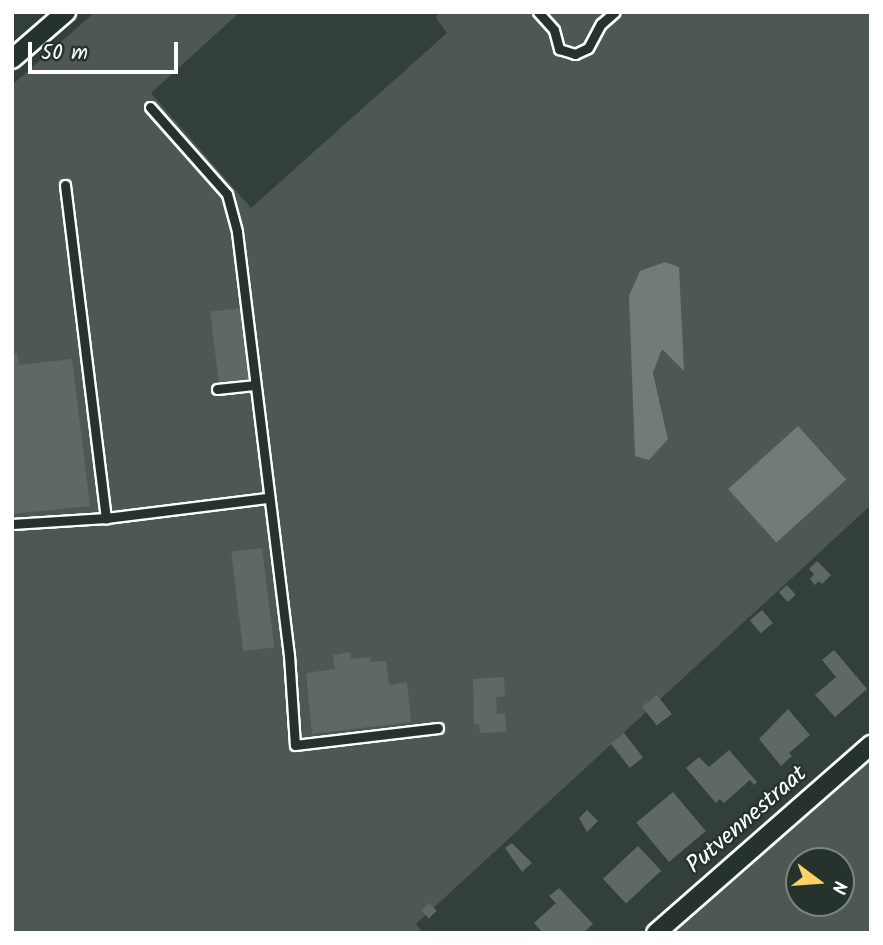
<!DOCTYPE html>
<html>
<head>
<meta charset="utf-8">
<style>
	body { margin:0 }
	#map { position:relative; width:883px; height:945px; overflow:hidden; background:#333f3a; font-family:Kalam,sans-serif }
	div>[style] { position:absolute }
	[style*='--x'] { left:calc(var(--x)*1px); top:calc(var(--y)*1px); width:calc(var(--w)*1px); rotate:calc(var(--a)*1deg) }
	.green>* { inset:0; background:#4d5853 }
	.water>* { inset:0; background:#737b78; transform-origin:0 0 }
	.building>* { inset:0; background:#5f6964; transform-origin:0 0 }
	.roads { filter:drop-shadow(2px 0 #fff) drop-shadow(-2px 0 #fff) drop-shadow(0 2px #fff) drop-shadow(0 -2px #fff) }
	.lane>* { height:9px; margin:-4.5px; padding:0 4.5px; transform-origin:4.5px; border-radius:4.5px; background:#26332d }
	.street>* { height:18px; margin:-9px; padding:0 9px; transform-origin:9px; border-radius:9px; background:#26332d }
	span { translate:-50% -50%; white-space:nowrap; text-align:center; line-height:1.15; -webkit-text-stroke:5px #26332d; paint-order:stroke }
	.street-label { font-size:24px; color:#fff }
	.frame { position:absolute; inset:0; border:14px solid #fff; pointer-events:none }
	.north { position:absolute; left:785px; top:847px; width:70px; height:70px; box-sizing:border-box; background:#26332d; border:2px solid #7d8581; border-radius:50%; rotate:106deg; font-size:19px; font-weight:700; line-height:28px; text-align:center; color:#fff }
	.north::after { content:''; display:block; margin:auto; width:24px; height:32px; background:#ffd166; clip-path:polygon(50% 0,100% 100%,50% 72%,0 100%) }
	.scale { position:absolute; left:28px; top:42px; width:150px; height:32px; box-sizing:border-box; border:4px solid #fff; border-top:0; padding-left:9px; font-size:21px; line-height:24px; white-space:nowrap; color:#fff; -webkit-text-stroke:5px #26332d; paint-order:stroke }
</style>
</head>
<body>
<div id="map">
	<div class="green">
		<div style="clip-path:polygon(evenodd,95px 12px,240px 12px,151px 93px,251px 208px,447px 33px,436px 18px,438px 12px,871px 12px,871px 505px,416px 924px,423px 933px,12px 933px,12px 85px,95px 12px,629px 296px,683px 370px,662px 348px,653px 373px,668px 438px,629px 296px)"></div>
		<div style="clip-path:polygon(evenodd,871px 760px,871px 933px,672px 933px,871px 760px,799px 861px,841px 861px,841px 903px,799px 903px,799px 861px)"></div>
	</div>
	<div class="water">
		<div style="clip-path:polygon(665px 262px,679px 267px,684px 371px,662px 349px,653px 373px,668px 439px,649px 460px,635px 456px,629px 296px,640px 271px)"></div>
		<div style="left:798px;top:426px;width:72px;height:94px;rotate:48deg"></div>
	</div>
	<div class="building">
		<div style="left:241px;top:308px;width:72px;height:31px;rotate:83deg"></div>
		<div style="clip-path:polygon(17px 353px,19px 365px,72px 359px,90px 506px,12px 514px,12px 354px)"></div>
		<div style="left:262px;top:548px;width:100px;height:31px;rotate:83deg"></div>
		<div style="clip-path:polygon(817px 561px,831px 575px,822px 584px,819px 581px,815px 585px,810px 579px,814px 574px,809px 569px)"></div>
		<div style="left:787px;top:585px;width:13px;height:11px;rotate:48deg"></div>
		<div style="left:762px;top:610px;width:17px;height:16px;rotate:50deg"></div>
		<div style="clip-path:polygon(834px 650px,867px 689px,835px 717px,815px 695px,836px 677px,822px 660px)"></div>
		<div style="clip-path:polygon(350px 652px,351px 659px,370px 657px,371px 662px,386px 661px,389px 685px,407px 682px,411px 722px,312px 734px,306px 673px,335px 669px,333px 655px)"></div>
		<div style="clip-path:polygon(504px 677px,505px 696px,496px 697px,497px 714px,505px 713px,506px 732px,480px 733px,479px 724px,474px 724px,473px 679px)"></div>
		<div style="left:657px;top:695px;width:24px;height:19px;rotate:52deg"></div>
		<div style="clip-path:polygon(788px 709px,810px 735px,789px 753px,792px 756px,781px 766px,759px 739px)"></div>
		<div style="left:624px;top:733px;width:31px;height:17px;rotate:52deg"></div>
		<div style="clip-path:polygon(729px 750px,757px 782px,754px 785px,750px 780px,724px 803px,720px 799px,716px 803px,686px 768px,699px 757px,709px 767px)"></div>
		<div style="left:673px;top:792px;width:51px;height:48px;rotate:50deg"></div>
		<div style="clip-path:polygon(587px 810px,598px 821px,587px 832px,579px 818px)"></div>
		<div style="clip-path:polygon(512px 843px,532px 863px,522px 872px,505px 848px)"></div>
		<div style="left:638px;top:846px;width:34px;height:48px;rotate:47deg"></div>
		<div style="clip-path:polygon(559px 888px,593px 924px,583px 933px,543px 933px,534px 923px,556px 903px,549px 896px)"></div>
		<div style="left:429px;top:903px;width:11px;height:11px;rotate:45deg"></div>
	</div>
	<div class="roads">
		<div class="lane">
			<div style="--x:538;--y:12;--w:24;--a:48"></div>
			<div style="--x:554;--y:30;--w:20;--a:75"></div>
			<div style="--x:559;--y:49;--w:17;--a:17"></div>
			<div style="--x:575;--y:54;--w:14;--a:-25"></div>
			<div style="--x:588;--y:48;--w:27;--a:-62"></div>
			<div style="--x:601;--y:24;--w:18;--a:-41"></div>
			<div style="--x:150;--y:107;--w:116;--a:48.5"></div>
			<div style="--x:227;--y:194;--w:39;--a:75"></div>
			<div style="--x:237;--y:232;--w:426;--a:83"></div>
			<div style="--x:289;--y:655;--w:90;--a:86.2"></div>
			<div style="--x:295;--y:745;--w:144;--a:-6.8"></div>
			<div style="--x:65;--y:185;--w:336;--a:83"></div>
			<div style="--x:217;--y:389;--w:37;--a:-6"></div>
			<div style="--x:12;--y:524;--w:94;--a:-3.7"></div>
			<div style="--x:106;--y:518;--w:162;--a:-7.1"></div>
		</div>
		<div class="street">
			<div style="--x:12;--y:59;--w:72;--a:-41"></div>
			<div style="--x:656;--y:933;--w:286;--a:-41.2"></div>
		</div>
	</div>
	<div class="street-label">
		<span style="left:747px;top:820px;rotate:-41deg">Putvennestraat</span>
	</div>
	<div class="frame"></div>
	<div class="north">N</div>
	<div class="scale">50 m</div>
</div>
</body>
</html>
